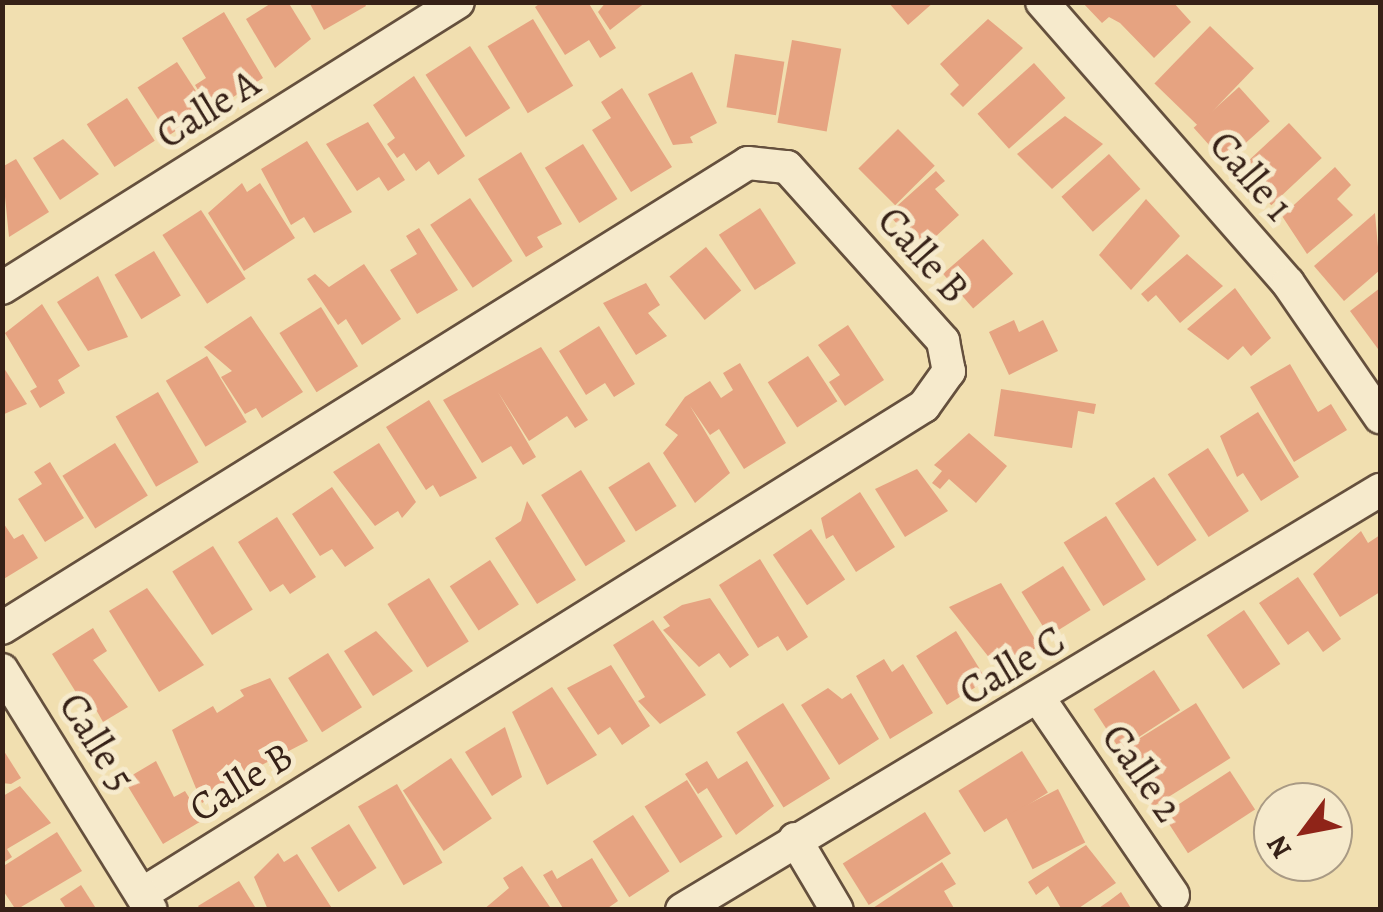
<!DOCTYPE html>
<html>
<head>
<meta charset="utf-8">
<style>
	body { margin:0 }
	#map { position:relative; width:1383px; height:912px; overflow:hidden; background:#f1dfb0; font-family:Alegreya,serif }
	div>[style] { position:absolute }
	[style*='--x'] { left:calc(var(--x)*1px); top:calc(var(--y)*1px); width:calc(var(--w)*1px); rotate:calc(var(--a)*1deg) }
	.building>* { inset:0; background:#e6a381; transform-origin:0 0 }
	.roads { filter:drop-shadow(2px 0 #65503d) drop-shadow(-2px 0 #65503d) drop-shadow(0 2px #65503d) drop-shadow(0 -2px #65503d) }
	.street>* { height:32px; margin:-16px; padding:0 16px; transform-origin:16px; border-radius:16px; background:#f6eacc }
	span { translate:-50% -50%; white-space:nowrap; text-align:center; line-height:1.15; -webkit-text-stroke:10px #f6eacc; paint-order:stroke }
	.street-label { font-size:40px; color:#362117 }
	.frame { position:absolute; inset:0; border:5px solid #362117; pointer-events:none }
	.north { position:absolute; left:1253px; top:782px; width:100px; height:100px; box-sizing:border-box; background:#f6eacc; border:2px solid #a99a84; border-radius:50%; rotate:238deg; font-size:28px; font-weight:700; line-height:40px; text-align:center; color:#362117 }
	.north::after { content:''; display:block; margin:auto; width:35px; height:45px; background:#8f2418; clip-path:polygon(50% 0,100% 100%,50% 72%,0 100%) }
</style>
</head>
<body>
<div id="map">
	<div class="building">
		<div style="clip-path:polygon(273px 2px,288px 2px,311px 39px,275px 68px,246px 19px)"></div>
		<div style="clip-path:polygon(309px 2px,364px 2px,366px 6px,324px 30px)"></div>
		<div style="clip-path:polygon(542px 2px,588px 2px,616px 48px,600px 58px,589px 40px,565px 55px,535px 7px)"></div>
		<div style="clip-path:polygon(606px 2px,646px 2px,610px 30px,598px 12px)"></div>
		<div style="clip-path:polygon(888px 2px,934px 2px,908px 25px)"></div>
		<div style="clip-path:polygon(1082px 2px,1173px 2px,1191px 22px,1154px 58px,1120px 23px,1109px 17px,1102px 23px)"></div>
		<div style="clip-path:polygon(224px 12px,263px 78px,222px 104px,217px 96px,206px 103px,195px 85px,206px 78px,182px 38px)"></div>
		<div style="left:533px;top:19px;width:78px;height:53px;rotate:59deg"></div>
		<div style="clip-path:polygon(988px 19px,1023px 48px,963px 107px,950px 94px,959px 85px,940px 64px)"></div>
		<div style="left:1210px;top:26px;width:61px;height:80px;rotate:44deg"></div>
		<div style="left:792px;top:40px;width:50px;height:84px;rotate:10deg"></div>
		<div style="left:470px;top:46px;width:74px;height:53px;rotate:57deg"></div>
		<div style="left:735px;top:54px;width:50px;height:54px;rotate:9deg"></div>
		<div style="left:177px;top:62px;width:57px;height:47px;rotate:57deg"></div>
		<div style="left:1034px;top:63px;width:47px;height:76px;rotate:48deg"></div>
		<div style="clip-path:polygon(692px 72px,717px 123px,690px 137px,693px 143px,673px 145px,648px 94px)"></div>
		<div style="clip-path:polygon(414px 76px,465px 156px,438px 175px,429px 161px,416px 171px,404px 153px,397px 158px,387px 144px,395px 138px,373px 105px)"></div>
		<div style="left:1239px;top:87px;width:46px;height:61px;rotate:48deg"></div>
		<div style="clip-path:polygon(622px 88px,672px 167px,631px 192px,592px 130px,611px 118px,601px 102px)"></div>
		<div style="left:127px;top:98px;width:51px;height:48px;rotate:57deg"></div>
		<div style="clip-path:polygon(1065px 116px,1103px 144px,1052px 189px,1017px 154px)"></div>
		<div style="clip-path:polygon(368px 122px,405px 180px,388px 191px,379px 177px,357px 191px,326px 144px)"></div>
		<div style="left:1289px;top:123px;width:48px;height:69px;rotate:47deg"></div>
		<div style="left:898px;top:129px;width:52px;height:56px;rotate:45deg"></div>
		<div style="clip-path:polygon(63px 139px,99px 174px,60px 200px,33px 158px)"></div>
		<div style="clip-path:polygon(307px 141px,352px 212px,314px 233px,304px 217px,291px 225px,261px 169px)"></div>
		<div style="left:583px;top:144px;width:65px;height:45px;rotate:58deg"></div>
		<div style="clip-path:polygon(521px 152px,562px 224px,537px 237px,543px 247px,526px 257px,478px 179px)"></div>
		<div style="left:1109px;top:154px;width:47px;height:64px;rotate:48deg"></div>
		<div style="clip-path:polygon(16px 159px,49px 212px,9px 237px,2px 167px)"></div>
		<div style="clip-path:polygon(1335px 167px,1351px 185px,1337px 199px,1353px 215px,1307px 254px,1282px 216px)"></div>
		<div style="clip-path:polygon(936px 171px,945px 181px,935px 189px,959px 215px,921px 250px,888px 214px)"></div>
		<div style="clip-path:polygon(242px 183px,247px 192px,260px 183px,295px 238px,244px 271px,208px 213px)"></div>
		<div style="left:470px;top:198px;width:76px;height:48px;rotate:56deg"></div>
		<div style="clip-path:polygon(1146px 199px,1180px 236px,1131px 290px,1099px 255px)"></div>
		<div style="left:760px;top:208px;width:66px;height:49px;rotate:57deg"></div>
		<div style="left:201px;top:210px;width:82px;height:46px;rotate:57deg"></div>
		<div style="clip-path:polygon(1375px 213px,1380px 270px,1344px 301px,1314px 266px)"></div>
		<div style="clip-path:polygon(419px 228px,458px 290px,417px 314px,390px 270px,417px 254px,406px 236px)"></div>
		<div style="left:983px;top:239px;width:46px;height:53px;rotate:49deg"></div>
		<div style="left:706px;top:247px;width:56px;height:47px;rotate:51deg"></div>
		<div style="left:154px;top:251px;width:52px;height:46px;rotate:59deg"></div>
		<div style="clip-path:polygon(1187px 254px,1223px 286px,1180px 323px,1156px 295px,1148px 302px,1141px 294px)"></div>
		<div style="clip-path:polygon(364px 264px,401px 319px,362px 345px,346px 319px,338px 325px,307px 279px,315px 274px,329px 287px)"></div>
		<div style="clip-path:polygon(98px 276px,128px 337px,88px 351px,57px 302px)"></div>
		<div style="clip-path:polygon(646px 283px,660px 305px,648px 313px,667px 336px,636px 355px,603px 303px)"></div>
		<div style="clip-path:polygon(1235px 288px,1271px 338px,1251px 356px,1243px 346px,1228px 360px,1187px 329px)"></div>
		<div style="clip-path:polygon(1380px 288px,1380px 347px,1378px 349px,1350px 311px)"></div>
		<div style="clip-path:polygon(42px 304px,80px 366px,58px 380px,65px 393px,40px 408px,30px 391px,37px 387px,5px 333px)"></div>
		<div style="left:321px;top:307px;width:70px;height:49px;rotate:58deg"></div>
		<div style="clip-path:polygon(251px 316px,303px 392px,262px 418px,256px 408px,245px 414px,221px 377px,232px 371px,204px 347px)"></div>
		<div style="clip-path:polygon(1014px 320px,1019px 332px,1043px 320px,1058px 351px,1009px 375px,989px 332px)"></div>
		<div style="clip-path:polygon(848px 325px,884px 380px,845px 406px,829px 382px,840px 375px,818px 345px)"></div>
		<div style="clip-path:polygon(599px 326px,635px 384px,614px 397px,605px 383px,586px 395px,559px 351px)"></div>
		<div style="clip-path:polygon(541px 347px,588px 420px,575px 428px,567px 416px,529px 441px,498px 392px,536px 457px,523px 465px,511px 446px,482px 463px,443px 400px)"></div>
		<div style="left:207px;top:356px;width:77px;height:48px;rotate:59deg"></div>
		<div style="left:808px;top:356px;width:54px;height:48px;rotate:57deg"></div>
		<div style="clip-path:polygon(740px 363px,786px 443px,744px 469px,719px 429px,710px 435px,690px 406px,730px 473px,695px 503px,663px 453px,678px 435px,665px 425px,685px 397px,710px 381px,721px 398px,733px 390px,723px 373px)"></div>
		<div style="clip-path:polygon(1290px 364px,1318px 412px,1331px 404px,1347px 430px,1294px 462px,1250px 387px)"></div>
		<div style="clip-path:polygon(2px 365px,27px 404px,2px 415px)"></div>
		<div style="clip-path:polygon(1001px 389px,1096px 404px,1094px 414px,1078px 411px,1072px 448px,994px 436px)"></div>
		<div style="left:158px;top:392px;width:81px;height:49px;rotate:60deg"></div>
		<div style="clip-path:polygon(429px 400px,477px 478px,440px 497px,433px 485px,426px 490px,386px 427px)"></div>
		<div style="clip-path:polygon(1258px 412px,1299px 477px,1261px 501px,1243px 473px,1237px 477px,1220px 436px)"></div>
		<div style="clip-path:polygon(969px 433px,1007px 466px,976px 503px,949px 479px,940px 489px,932px 483px,942px 471px,934px 465px)"></div>
		<div style="left:115px;top:443px;width:62px;height:62px;rotate:58deg"></div>
		<div style="clip-path:polygon(379px 443px,416px 502px,402px 518px,398px 511px,375px 526px,333px 472px)"></div>
		<div style="left:1208px;top:448px;width:75px;height:48px;rotate:57deg"></div>
		<div style="clip-path:polygon(50px 462px,84px 518px,45px 542px,18px 499px,42px 484px,34px 472px)"></div>
		<div style="left:649px;top:462px;width:52px;height:48px;rotate:58deg"></div>
		<div style="clip-path:polygon(917px 469px,948px 511px,905px 537px,875px 489px)"></div>
		<div style="left:581px;top:470px;width:84px;height:47px;rotate:58deg"></div>
		<div style="left:1154px;top:477px;width:76px;height:47px;rotate:56deg"></div>
		<div style="clip-path:polygon(332px 487px,374px 548px,345px 567px,332px 549px,320px 556px,292px 514px)"></div>
		<div style="clip-path:polygon(860px 492px,895px 547px,856px 572px,833px 535px,826px 539px,821px 518px)"></div>
		<div style="clip-path:polygon(527px 501px,576px 580px,537px 604px,495px 538px,521px 521px)"></div>
		<div style="left:1106px;top:516px;width:75px;height:50px;rotate:58deg"></div>
		<div style="clip-path:polygon(277px 517px,316px 577px,290px 594px,283px 584px,270px 592px,238px 542px)"></div>
		<div style="clip-path:polygon(2px 521px,14px 539px,23px 534px,38px 558px,2px 580px)"></div>
		<div style="left:811px;top:529px;width:61px;height:46px;rotate:56deg"></div>
		<div style="clip-path:polygon(1361px 531px,1368px 543px,1380px 535px,1380px 592px,1340px 617px,1313px 574px)"></div>
		<div style="left:213px;top:546px;width:75px;height:48px;rotate:58deg"></div>
		<div style="clip-path:polygon(760px 559px,808px 637px,787px 651px,778px 636px,758px 648px,719px 585px)"></div>
		<div style="left:490px;top:560px;width:53px;height:48px;rotate:57deg"></div>
		<div style="left:1063px;top:566px;width:52px;height:49px;rotate:58deg"></div>
		<div style="clip-path:polygon(1298px 577px,1341px 639px,1323px 652px,1308px 631px,1288px 645px,1259px 603px)"></div>
		<div style="left:429px;top:578px;width:75px;height:49px;rotate:58deg"></div>
		<div style="clip-path:polygon(1001px 583px,1039px 646px,999px 670px,949px 607px)"></div>
		<div style="clip-path:polygon(147px 588px,204px 665px,159px 692px,109px 611px)"></div>
		<div style="clip-path:polygon(710px 598px,749px 655px,730px 668px,719px 653px,699px 667px,663px 630px,670px 626px,663px 617px,682px 605px)"></div>
		<div style="left:1244px;top:610px;width:65px;height:45px;rotate:56deg"></div>
		<div style="clip-path:polygon(653px 620px,706px 695px,660px 724px,638px 701px,645px 697px,613px 645px)"></div>
		<div style="clip-path:polygon(93px 628px,107px 651px,93px 660px,128px 707px,103px 722px,94px 706px,87px 710px,52px 654px)"></div>
		<div style="clip-path:polygon(376px 631px,413px 671px,373px 696px,344px 651px)"></div>
		<div style="left:956px;top:631px;width:58px;height:47px;rotate:58deg"></div>
		<div style="left:328px;top:653px;width:64px;height:47px;rotate:58deg"></div>
		<div style="clip-path:polygon(884px 659px,892px 672px,903px 664px,933px 713px,890px 739px,856px 676px)"></div>
		<div style="clip-path:polygon(611px 665px,650px 726px,622px 745px,610px 727px,598px 735px,567px 688px)"></div>
		<div style="left:1154px;top:670px;width:48px;height:72px;rotate:57deg"></div>
		<div style="clip-path:polygon(270px 678px,308px 741px,252px 770px,218px 804px,214px 796px,202px 803px,172px 730px,213px 706px,217px 713px,244px 696px,240px 690px)"></div>
		<div style="clip-path:polygon(552px 687px,597px 755px,547px 785px,512px 712px)"></div>
		<div style="clip-path:polygon(828px 688px,842px 699px,851px 693px,879px 739px,839px 765px,801px 705px)"></div>
		<div style="left:783px;top:703px;width:89px;height:55px;rotate:58deg"></div>
		<div style="left:1196px;top:703px;width:65px;height:92px;rotate:58deg"></div>
		<div style="clip-path:polygon(505px 727px,522px 777px,492px 796px,465px 752px)"></div>
		<div style="clip-path:polygon(2px 748px,21px 778px,11px 784px,2px 783px)"></div>
		<div style="left:1022px;top:751px;width:49px;height:75px;rotate:58deg"></div>
		<div style="left:451px;top:758px;width:73px;height:58px;rotate:56deg"></div>
		<div style="clip-path:polygon(156px 761px,174px 797px,185px 791px,203px 820px,163px 844px,124px 780px)"></div>
		<div style="clip-path:polygon(707px 761px,718px 779px,747px 761px,774px 806px,736px 835px,707px 788px,698px 794px,685px 774px)"></div>
		<div style="left:1230px;top:771px;width:46px;height:80px;rotate:57deg"></div>
		<div style="left:687px;top:780px;width:67px;height:50px;rotate:58deg"></div>
		<div style="left:397px;top:784px;width:91px;height:45px;rotate:60deg"></div>
		<div style="clip-path:polygon(20px 786px,51px 823px,7px 849px,12px 857px,3px 863px,3px 796px)"></div>
		<div style="left:1058px;top:789px;width:60px;height:59px;rotate:63deg"></div>
		<div style="left:925px;top:812px;width:49px;height:97px;rotate:58deg"></div>
		<div style="left:633px;top:815px;width:67px;height:48px;rotate:57deg"></div>
		<div style="left:349px;top:824px;width:52px;height:45px;rotate:58deg"></div>
		<div style="clip-path:polygon(57px 832px,82px 871px,16px 910px,2px 889px,2px 867px)"></div>
		<div style="clip-path:polygon(1086px 845px,1116px 883px,1076px 910px,1062px 910px,1048px 886px,1036px 895px,1028px 882px)"></div>
		<div style="clip-path:polygon(278px 853px,284px 862px,297px 854px,333px 910px,268px 910px,254px 877px)"></div>
		<div style="clip-path:polygon(592px 858px,618px 901px,605px 910px,564px 910px,543px 875px,552px 870px,557px 879px)"></div>
		<div style="clip-path:polygon(942px 862px,956px 884px,944px 891px,955px 910px,870px 910px)"></div>
		<div style="clip-path:polygon(522px 866px,552px 910px,483px 910px,509px 888px,503px 878px)"></div>
		<div style="clip-path:polygon(239px 881px,257px 910px,201px 910px,198px 906px)"></div>
		<div style="clip-path:polygon(81px 885px,97px 910px,67px 910px,60px 899px)"></div>
		<div style="clip-path:polygon(1121px 892px,1132px 910px,1096px 910px,1109px 901px)"></div>
	</div>
	<div class="roads">
		<div class="street">
			<div style="--x:1042;--y:2;--w:373;--a:48.8"></div>
			<div style="--x:1288;--y:283;--w:163;--a:55.5"></div>
			<div style="--x:2;--y:288;--w:538;--a:-32.1"></div>
			<div style="--x:2;--y:628;--w:879;--a:-31.94"></div>
			<div style="--x:748;--y:163;--w:39;--a:6"></div>
			<div style="--x:787;--y:167;--w:234;--a:48.1"></div>
			<div style="--x:943;--y:341;--w:31;--a:79"></div>
			<div style="--x:949;--y:371;--w:43;--a:125.5"></div>
			<div style="--x:924;--y:406;--w:922;--a:148.03"></div>
			<div style="--x:2;--y:670;--w:282;--a:58.2"></div>
			<div style="--x:1040;--y:700;--w:236;--a:55.7"></div>
			<div style="--x:795;--y:839;--w:82;--a:59.4"></div>
			<div style="--x:682;--y:910;--w:815;--a:-31.04"></div>
		</div>
	</div>
	<div class="street-label">
		<span style="left:208px;top:109px;rotate:-32deg">Calle A</span>
		<span style="left:1251px;top:176px;rotate:49deg">Calle 1</span>
		<span style="left:923px;top:255px;rotate:48deg">Calle B</span>
		<span style="left:1012px;top:666px;rotate:-31deg">Calle C</span>
		<span style="left:97px;top:742px;rotate:58deg">Calle 5</span>
		<span style="left:1142px;top:773px;rotate:55deg">Calle 2</span>
		<span style="left:241px;top:782px;rotate:-32deg">Calle B</span>
	</div>
	<div class="frame"></div>
	<div class="north">N</div>
</div>
</body>
</html>
